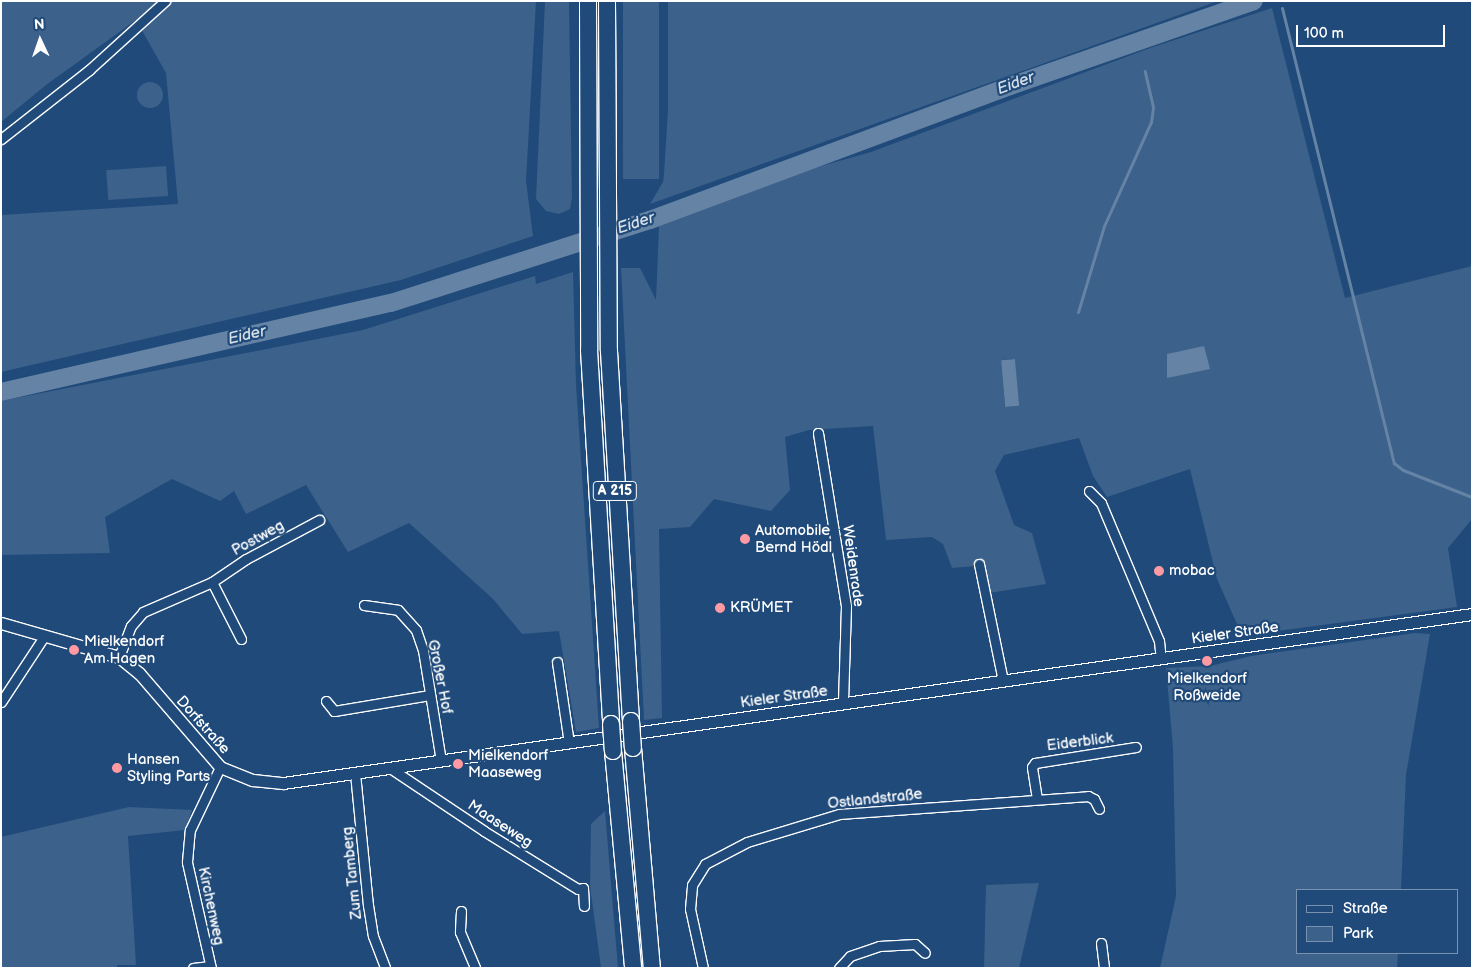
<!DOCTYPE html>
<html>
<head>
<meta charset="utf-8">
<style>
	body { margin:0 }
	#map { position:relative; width:1473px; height:969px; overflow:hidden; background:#1f4a7a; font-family:"Balsamiq Sans",sans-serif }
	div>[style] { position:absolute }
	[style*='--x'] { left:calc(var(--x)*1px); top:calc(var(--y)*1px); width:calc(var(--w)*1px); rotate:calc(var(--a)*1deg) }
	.green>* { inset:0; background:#3c618b; transform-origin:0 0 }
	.round { border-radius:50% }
	.water>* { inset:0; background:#6583a4; transform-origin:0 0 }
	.stream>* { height:3px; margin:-1.5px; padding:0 1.5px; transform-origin:1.5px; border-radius:1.5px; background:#6583a4 }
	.river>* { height:18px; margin:-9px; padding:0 9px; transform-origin:9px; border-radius:9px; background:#6583a4 }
	.roads { filter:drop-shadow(1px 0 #fff) drop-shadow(-1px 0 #fff) drop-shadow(0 1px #fff) drop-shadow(0 -1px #fff) }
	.minor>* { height:9px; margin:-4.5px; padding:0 4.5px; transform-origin:4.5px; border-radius:4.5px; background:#1f4a7a }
	.tertiary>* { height:11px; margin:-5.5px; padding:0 5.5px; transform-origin:5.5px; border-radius:5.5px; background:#1f4a7a }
	.motorway>* { height:16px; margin:-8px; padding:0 8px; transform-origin:8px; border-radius:8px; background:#1f4a7a }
	.bridges { filter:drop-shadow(1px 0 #fff) drop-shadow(-1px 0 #fff) drop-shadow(0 1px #fff) drop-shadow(0 -1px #fff) }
	.motorway-bridge>* { height:16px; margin:-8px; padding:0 8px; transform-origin:8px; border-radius:8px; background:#1f4a7a }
	.dots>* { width:14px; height:14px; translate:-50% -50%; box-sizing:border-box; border:2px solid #1f4a7a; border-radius:50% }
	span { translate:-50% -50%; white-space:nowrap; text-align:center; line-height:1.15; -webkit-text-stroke:4.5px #1f4a7a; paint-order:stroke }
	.shield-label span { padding:1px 4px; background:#1f4a7a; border:1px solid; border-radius:4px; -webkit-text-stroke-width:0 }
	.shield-label { font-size:14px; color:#fff; font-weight:700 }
	.poi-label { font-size:15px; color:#fff }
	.left { translate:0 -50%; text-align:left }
	.street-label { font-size:15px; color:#fff }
	.water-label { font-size:16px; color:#d8e0e8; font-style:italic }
	.frame { position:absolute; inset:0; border:2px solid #fff; pointer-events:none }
	.legend { position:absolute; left:1296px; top:889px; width:162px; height:65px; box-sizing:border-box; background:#1f4a7a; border:1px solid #7992af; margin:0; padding:6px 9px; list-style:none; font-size:15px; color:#fff }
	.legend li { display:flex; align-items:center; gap:10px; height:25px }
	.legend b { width:25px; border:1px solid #7992af }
	.north { position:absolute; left:15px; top:15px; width:50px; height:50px; -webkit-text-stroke:4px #1f4a7a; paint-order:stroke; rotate:357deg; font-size:14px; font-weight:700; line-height:20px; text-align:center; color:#fff }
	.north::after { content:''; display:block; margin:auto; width:18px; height:22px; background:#fff; clip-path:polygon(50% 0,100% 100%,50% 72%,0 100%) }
	.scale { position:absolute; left:1296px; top:25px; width:149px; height:22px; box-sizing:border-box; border:2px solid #fff; border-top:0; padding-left:6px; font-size:15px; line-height:18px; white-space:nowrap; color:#fff; -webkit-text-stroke:4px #1f4a7a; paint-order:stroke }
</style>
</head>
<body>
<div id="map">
	<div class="green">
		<div style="clip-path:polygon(1px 1px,536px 1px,526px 181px,533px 236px,401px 280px,1px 372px,1px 215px,178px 204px,166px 73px,136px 20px,46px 85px,1px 122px)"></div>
		<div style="clip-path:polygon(545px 1px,569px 1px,572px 198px,570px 209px,559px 214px,546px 211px,536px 199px)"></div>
		<div style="left:623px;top:1px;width:36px;height:178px"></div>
		<div style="clip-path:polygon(668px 1px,1218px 1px,650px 204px,663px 182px,664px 174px,668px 109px)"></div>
		<div style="clip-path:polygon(evenodd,1272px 8px,1345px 298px,1472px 266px,1472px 519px,1448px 548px,1457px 607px,1263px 633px,1261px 630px,1241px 633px,1217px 579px,1190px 469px,1107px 497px,1093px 476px,1079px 438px,1004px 455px,995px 471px,1014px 525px,1032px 533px,1046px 584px,989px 593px,976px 566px,952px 568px,943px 544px,932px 537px,886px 540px,873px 426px,809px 430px,785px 437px,790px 490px,771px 511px,714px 499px,690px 527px,659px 529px,662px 718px,644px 720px,621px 268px,640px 268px,656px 300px,659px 226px,807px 170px,871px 152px,1150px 48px,1272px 8px,1015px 359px,1018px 406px,1005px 407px,1001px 360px,1015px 359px)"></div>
		<div class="round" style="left:137px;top:82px;width:26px;height:26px"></div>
		<div style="left:166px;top:166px;width:30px;height:60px;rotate:86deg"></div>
		<div style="clip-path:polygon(573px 272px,576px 385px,599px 728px,576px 732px,559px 631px,522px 634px,493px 599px,409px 523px,348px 552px,306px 485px,246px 514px,234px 491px,220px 501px,172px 479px,105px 517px,110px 553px,1px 555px,1px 401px,363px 330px,535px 276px,536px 284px)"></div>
		<div style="clip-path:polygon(1415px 633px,1430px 634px,1406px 775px,1401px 890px,1297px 890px,1297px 953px,1398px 953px,1397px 968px,1160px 968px,1176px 896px,1173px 748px,1166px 668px,1210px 666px,1251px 656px)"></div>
		<div style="clip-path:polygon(129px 807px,192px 810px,185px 830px,128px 836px,136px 965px,117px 965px,117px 968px,1px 968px,1px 837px)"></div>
		<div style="clip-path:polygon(605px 811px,618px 968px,601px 968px,590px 886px,591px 824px)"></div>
		<div style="clip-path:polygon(1039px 883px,1019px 968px,984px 968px,986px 885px)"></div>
	</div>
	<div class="water">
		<div style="clip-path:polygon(1204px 346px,1210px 369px,1167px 378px,1167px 354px)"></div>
		<div style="left:1015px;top:359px;width:47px;height:14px;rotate:85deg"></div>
	</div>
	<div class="stream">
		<div style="--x:1282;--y:8;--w:469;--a:76.2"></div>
		<div style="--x:1394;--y:463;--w:11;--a:38"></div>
		<div style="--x:1403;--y:470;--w:74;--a:21.4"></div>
		<div style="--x:1078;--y:312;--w:90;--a:-73.2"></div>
		<div style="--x:1104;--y:226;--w:114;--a:-65.7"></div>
		<div style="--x:1151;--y:122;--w:15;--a:-82"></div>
		<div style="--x:1153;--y:107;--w:37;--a:-103"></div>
	</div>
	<div class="river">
		<div style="--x:1;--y:392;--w:400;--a:-12.9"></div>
		<div style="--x:391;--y:303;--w:272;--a:-17.8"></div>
		<div style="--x:650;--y:220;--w:384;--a:-20.4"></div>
		<div style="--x:1010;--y:86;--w:258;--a:-19.2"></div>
	</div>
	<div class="roads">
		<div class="minor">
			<div style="--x:1;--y:139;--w:112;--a:-38.1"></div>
			<div style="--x:89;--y:70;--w:103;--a:-42.2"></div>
			<div style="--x:818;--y:433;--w:175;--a:80.8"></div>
			<div style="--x:846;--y:606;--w:98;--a:91.8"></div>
			<div style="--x:1089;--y:491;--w:17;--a:45"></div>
			<div style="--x:1101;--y:503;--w:150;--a:67.2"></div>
			<div style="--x:1159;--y:641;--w:18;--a:84"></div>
			<div style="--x:979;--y:564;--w:119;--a:78.4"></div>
			<div style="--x:212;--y:582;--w:64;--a:63"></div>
			<div style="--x:364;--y:605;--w:34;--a:8"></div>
			<div style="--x:398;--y:610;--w:27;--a:48"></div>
			<div style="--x:416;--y:630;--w:21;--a:71"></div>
			<div style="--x:423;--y:650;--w:112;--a:80.8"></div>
			<div style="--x:119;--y:657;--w:33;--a:-69"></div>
			<div style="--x:131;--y:626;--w:18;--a:-49"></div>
			<div style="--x:143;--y:612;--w:75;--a:-23.5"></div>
			<div style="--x:212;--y:582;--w:41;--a:-34.1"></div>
			<div style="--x:246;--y:559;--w:83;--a:-28.1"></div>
			<div style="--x:557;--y:662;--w:82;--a:81.6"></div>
			<div style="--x:326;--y:701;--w:13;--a:51"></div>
			<div style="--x:334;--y:711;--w:97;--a:-9.5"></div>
			<div style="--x:1;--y:702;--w:80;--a:-56.7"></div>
			<div style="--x:390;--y:768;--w:113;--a:33.8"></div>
			<div style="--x:484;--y:831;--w:110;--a:31.7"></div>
			<div style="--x:578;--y:889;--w:5;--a:-11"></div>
			<div style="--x:583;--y:888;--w:18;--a:87"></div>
			<div style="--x:355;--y:773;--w:133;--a:84.4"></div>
			<div style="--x:368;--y:905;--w:31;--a:81"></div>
			<div style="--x:373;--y:936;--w:34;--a:69"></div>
			<div style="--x:1037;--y:799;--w:32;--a:-99"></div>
			<div style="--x:1032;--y:767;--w:5;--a:-53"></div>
			<div style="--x:1035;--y:763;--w:102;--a:-9"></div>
			<div style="--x:461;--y:911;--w:21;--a:93"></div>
			<div style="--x:460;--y:932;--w:39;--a:67"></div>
			<div style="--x:1101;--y:943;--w:25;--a:83"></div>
			<div style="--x:193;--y:968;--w:17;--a:-7"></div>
			<div style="--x:211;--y:968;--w:109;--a:-102.8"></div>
			<div style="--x:187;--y:862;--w:32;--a:-85"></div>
			<div style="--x:190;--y:830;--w:70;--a:-64.5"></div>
			<div style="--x:703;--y:968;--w:60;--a:-102.4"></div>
			<div style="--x:690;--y:909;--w:24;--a:-85"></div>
			<div style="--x:692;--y:885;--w:25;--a:-58"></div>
			<div style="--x:705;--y:864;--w:47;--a:-27.6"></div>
			<div style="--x:747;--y:842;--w:96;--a:-16.9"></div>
			<div style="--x:839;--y:814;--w:250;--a:-4.1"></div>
			<div style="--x:1088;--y:796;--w:7;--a:27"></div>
			<div style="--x:1094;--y:799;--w:11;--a:63"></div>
			<div style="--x:839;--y:968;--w:16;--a:-47"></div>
			<div style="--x:850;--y:956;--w:31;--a:-19"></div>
			<div style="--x:879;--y:946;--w:36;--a:-3"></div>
			<div style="--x:915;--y:944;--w:13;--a:42"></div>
		</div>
		<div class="tertiary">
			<div style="--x:1;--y:623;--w:123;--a:16.1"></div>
			<div style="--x:119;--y:657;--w:26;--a:39"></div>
			<div style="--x:139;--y:673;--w:124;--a:49.2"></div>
			<div style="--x:220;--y:767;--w:35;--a:22"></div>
			<div style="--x:253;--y:780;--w:30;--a:6"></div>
			<div style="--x:283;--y:783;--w:1201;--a:-8.09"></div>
		</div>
		<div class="motorway">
			<div style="--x:588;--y:1;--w:349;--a:89.8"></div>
			<div style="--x:589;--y:350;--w:375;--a:86.6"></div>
			<div style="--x:607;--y:1;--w:350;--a:89.7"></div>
			<div style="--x:609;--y:351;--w:371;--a:86.6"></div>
			<div style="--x:633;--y:748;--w:221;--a:85.1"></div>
			<div style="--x:613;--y:751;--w:218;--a:84.7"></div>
		</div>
	</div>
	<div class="bridges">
		<div class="motorway-bridge">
			<div style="--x:631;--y:721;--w:27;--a:86"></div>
			<div style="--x:611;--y:724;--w:27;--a:86"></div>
		</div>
	</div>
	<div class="dots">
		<div style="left:745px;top:539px;background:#ff9aa2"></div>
		<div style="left:1159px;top:571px;background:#ff9aa2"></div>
		<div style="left:720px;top:608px;background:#ff9aa2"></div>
		<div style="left:74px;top:650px;background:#ff9aa2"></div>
		<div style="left:1207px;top:661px;background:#ff9aa2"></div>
		<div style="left:458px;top:764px;background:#ff9aa2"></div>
		<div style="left:117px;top:768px;background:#ff9aa2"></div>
	</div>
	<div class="shield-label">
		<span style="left:615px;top:491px">A 215</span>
	</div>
	<div class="poi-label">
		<span class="left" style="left:755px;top:539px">Automobile<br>Bernd Hödl</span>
		<span class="left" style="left:1169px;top:571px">mobac</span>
		<span class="left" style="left:730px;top:608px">KRÜMET</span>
		<span class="left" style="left:84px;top:650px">Mielkendorf<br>Am Hagen</span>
		<span style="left:1207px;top:687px">Mielkendorf<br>Roßweide</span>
		<span class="left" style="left:468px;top:764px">Mielkendorf<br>Maaseweg</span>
		<span class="left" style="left:127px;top:768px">Hansen<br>Styling Parts</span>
	</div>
	<div class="street-label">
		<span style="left:258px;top:538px;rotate:-29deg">Postweg</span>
		<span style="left:853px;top:566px;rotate:82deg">Weidenrade</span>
		<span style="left:1235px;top:633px;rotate:-8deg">Kieler Straße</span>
		<span style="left:440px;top:677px;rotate:79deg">Großer Hof</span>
		<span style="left:784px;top:697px;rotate:-8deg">Kieler Straße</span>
		<span style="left:203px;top:725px;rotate:48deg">Dorfstraße</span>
		<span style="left:1080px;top:742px;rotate:-7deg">Eiderblick</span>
		<span style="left:875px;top:799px;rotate:-6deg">Ostlandstraße</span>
		<span style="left:500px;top:824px;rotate:33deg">Maaseweg</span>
		<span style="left:352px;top:873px;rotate:-96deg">Zum Tamberg</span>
		<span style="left:211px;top:906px;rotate:78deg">Kirchenweg</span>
	</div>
	<div class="water-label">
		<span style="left:1016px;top:84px;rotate:-20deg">Eider</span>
		<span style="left:636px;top:224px;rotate:-18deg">Eider</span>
		<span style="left:247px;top:336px;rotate:-13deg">Eider</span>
	</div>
	<div class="frame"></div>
	<ul class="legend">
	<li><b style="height:6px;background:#1f4a7a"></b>Straße</li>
	<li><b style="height:14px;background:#3c618b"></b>Park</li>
	</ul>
	<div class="north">N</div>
	<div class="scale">100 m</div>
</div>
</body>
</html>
